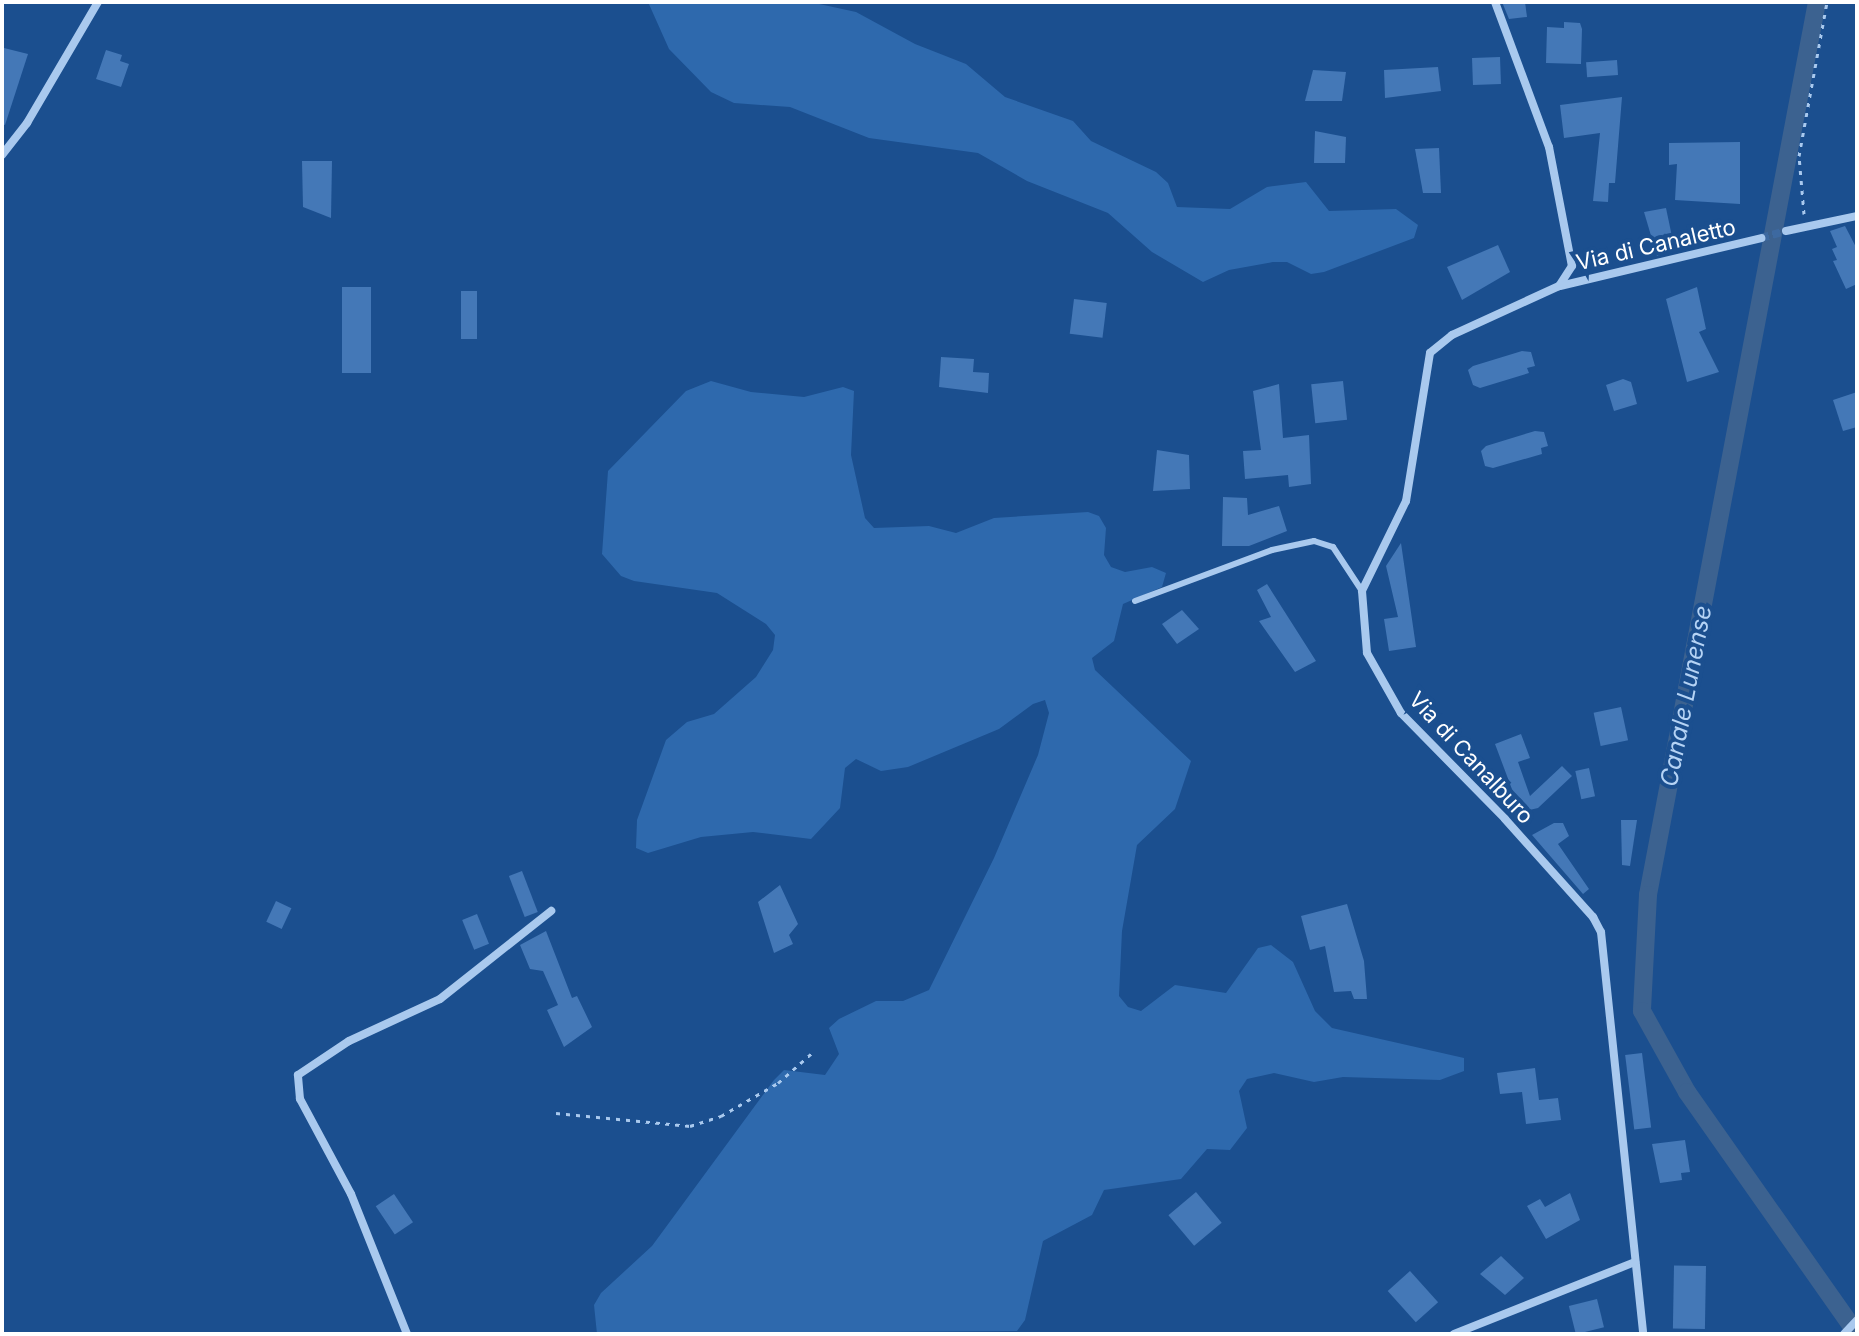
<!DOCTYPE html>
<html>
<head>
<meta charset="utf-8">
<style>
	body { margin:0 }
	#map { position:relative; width:1859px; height:1336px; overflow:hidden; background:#1b4f8f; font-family:Inter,sans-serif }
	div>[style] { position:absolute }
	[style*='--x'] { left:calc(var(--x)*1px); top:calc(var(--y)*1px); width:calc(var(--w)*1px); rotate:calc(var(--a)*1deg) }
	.green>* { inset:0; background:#2e69ad }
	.canal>* { height:18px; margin:-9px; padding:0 9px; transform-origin:9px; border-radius:9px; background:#3c6290 }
	.building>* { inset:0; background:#4478b7; transform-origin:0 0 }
	.street-tunnel>* { height:8px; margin-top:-4px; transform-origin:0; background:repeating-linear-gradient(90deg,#3d69a0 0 8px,transparent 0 12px) }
	.path>* { height:3px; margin-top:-1.5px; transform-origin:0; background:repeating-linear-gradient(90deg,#a9c9ee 0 4px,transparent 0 10px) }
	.lane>* { height:6px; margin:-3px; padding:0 3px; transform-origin:3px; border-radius:3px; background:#a9c9ee }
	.street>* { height:8px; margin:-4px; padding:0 4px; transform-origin:4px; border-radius:4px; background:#a9c9ee }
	span { translate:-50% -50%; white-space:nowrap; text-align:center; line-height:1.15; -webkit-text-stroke:8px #1b4f8f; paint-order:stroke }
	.street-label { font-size:22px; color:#fff }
	.water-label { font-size:24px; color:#b5d3f5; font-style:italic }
	.frame { position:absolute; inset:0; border:4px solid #fff; pointer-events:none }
</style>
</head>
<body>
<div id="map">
	<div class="green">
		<div style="clip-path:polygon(648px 2px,810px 2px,856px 12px,915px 44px,966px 64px,1005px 97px,1073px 121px,1091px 141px,1156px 172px,1168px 183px,1177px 207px,1230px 209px,1267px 187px,1306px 182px,1329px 211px,1396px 209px,1418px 225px,1414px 238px,1324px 272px,1311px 274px,1287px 262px,1273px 262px,1229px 270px,1203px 282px,1152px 252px,1108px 213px,1027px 181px,978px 153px,869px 138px,790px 107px,734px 103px,711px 92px,669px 49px)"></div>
		<div style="clip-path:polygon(711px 381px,751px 392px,804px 397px,843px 387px,854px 391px,851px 455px,865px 518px,874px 528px,929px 526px,956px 533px,994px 518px,1088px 512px,1099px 516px,1106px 528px,1104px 555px,1111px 567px,1125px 572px,1152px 567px,1166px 573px,1162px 587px,1123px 604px,1114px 641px,1092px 658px,1095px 670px,1191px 761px,1175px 809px,1137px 845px,1122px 931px,1119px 996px,1128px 1007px,1141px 1011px,1175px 985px,1226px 993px,1258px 948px,1271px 945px,1293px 962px,1315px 1011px,1332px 1028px,1464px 1058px,1464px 1071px,1440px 1080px,1343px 1077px,1314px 1082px,1274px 1073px,1247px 1079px,1239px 1091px,1247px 1128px,1230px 1150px,1207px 1149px,1181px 1179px,1104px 1190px,1092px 1215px,1043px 1241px,1025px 1320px,1017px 1331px,597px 1334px,594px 1305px,601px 1293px,652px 1246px,774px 1080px,784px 1070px,825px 1075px,839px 1054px,829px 1028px,839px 1019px,876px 1001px,903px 1001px,929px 990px,994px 858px,1038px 755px,1049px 713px,1045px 700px,1033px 704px,999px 729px,908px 767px,881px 771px,856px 759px,845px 768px,840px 808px,811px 839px,753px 832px,701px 837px,648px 853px,636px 848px,637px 820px,666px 740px,687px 722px,714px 714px,756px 677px,773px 650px,775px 635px,766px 624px,717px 593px,634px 581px,621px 576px,602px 554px,608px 471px,686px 391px)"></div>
	</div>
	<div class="canal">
		<div style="--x:1817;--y:2;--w:909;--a:100.72"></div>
		<div style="--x:1648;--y:895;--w:116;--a:93"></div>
		<div style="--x:1642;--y:1011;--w:93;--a:60.9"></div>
		<div style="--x:1687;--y:1092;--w:296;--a:54.9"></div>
	</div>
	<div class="building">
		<div style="clip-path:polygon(1502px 2px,1525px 2px,1527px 17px,1509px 19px)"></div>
		<div style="clip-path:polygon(1564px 22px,1580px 23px,1582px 29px,1581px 64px,1546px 63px,1547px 27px,1564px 28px)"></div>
		<div style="clip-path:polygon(4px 48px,28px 54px,5px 125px,2px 124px)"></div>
		<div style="clip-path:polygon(106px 50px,122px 55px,120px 61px,129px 64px,121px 87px,96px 79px)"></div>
		<div style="left:1500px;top:57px;width:27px;height:28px;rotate:88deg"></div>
		<div style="left:1617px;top:60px;width:15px;height:31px;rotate:86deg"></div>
		<div style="clip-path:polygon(1438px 67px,1441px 91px,1385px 98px,1384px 70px)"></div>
		<div style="clip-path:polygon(1313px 70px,1346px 72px,1342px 101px,1305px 101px)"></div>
		<div style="clip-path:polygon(1622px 97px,1615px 183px,1609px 183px,1608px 202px,1593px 201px,1600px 133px,1564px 138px,1560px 105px)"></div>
		<div style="clip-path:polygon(1315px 131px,1346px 137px,1345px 163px,1314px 163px)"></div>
		<div style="clip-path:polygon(1740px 142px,1740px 204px,1675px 200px,1677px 164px,1669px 165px,1669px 143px)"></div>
		<div style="clip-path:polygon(1439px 148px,1441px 193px,1423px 193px,1415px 149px)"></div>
		<div style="clip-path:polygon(302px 161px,332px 161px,331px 218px,303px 207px)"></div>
		<div style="clip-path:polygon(1666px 208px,1675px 251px,1657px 256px,1644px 212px)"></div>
		<div style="clip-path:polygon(1845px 226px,1857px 249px,1857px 284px,1846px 289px,1833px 261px,1837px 260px,1832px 249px,1837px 247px,1830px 231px)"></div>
		<div style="clip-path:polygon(1498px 245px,1510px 272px,1462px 300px,1447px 267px)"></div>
		<div style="left:371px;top:287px;width:86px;height:29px;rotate:90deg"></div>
		<div style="clip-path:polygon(1697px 287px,1706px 329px,1699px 332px,1719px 372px,1687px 382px,1666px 299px)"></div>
		<div style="left:461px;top:291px;width:16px;height:48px"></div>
		<div style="left:1074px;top:299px;width:33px;height:35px;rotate:7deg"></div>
		<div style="clip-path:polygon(1522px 351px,1531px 352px,1535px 366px,1527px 368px,1529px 373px,1480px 388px,1473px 385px,1468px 370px,1473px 366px)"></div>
		<div style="clip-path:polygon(941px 357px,974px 359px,973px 372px,989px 373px,988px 393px,939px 387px)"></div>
		<div style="clip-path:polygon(1623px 379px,1631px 382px,1637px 404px,1614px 411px,1606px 385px)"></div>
		<div style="left:1343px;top:381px;width:39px;height:32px;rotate:84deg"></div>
		<div style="clip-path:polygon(1279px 384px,1283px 438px,1309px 435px,1311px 484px,1289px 487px,1288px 475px,1245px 479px,1243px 451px,1261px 450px,1253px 391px)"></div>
		<div style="clip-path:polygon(1857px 392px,1857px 427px,1843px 431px,1833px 400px)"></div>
		<div style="clip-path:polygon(1535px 431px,1544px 432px,1548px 446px,1541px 448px,1542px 454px,1493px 468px,1485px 466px,1481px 451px,1486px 446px)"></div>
		<div style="clip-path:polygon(1157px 450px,1189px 455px,1190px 489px,1153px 491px)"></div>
		<div style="clip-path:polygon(1223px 497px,1247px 498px,1248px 515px,1279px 506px,1287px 531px,1249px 546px,1222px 546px)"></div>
		<div style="clip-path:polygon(1401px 543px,1416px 647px,1389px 651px,1384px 619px,1398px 617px,1386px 566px)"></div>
		<div style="clip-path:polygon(1267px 584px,1316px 661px,1295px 672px,1259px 621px,1271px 617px,1257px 590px)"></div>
		<div style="clip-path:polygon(1182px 610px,1199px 629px,1177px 644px,1162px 624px)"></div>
		<div style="left:1621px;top:707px;width:34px;height:28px;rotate:78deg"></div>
		<div style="clip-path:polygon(1521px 734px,1530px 758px,1518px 762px,1530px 796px,1562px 766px,1572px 776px,1538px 808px,1512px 814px,1519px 808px,1495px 744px)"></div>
		<div style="left:1476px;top:759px;width:33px;height:14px;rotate:46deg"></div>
		<div style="left:1589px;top:768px;width:29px;height:14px;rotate:78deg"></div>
		<div style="clip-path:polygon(1621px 820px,1637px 820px,1630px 866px,1622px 865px)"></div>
		<div style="clip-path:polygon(1554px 823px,1563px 823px,1569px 836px,1558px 844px,1589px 889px,1583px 894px,1532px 835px)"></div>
		<div style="left:522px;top:871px;width:44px;height:14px;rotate:69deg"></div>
		<div style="clip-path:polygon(780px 885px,798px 924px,789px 935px,793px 944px,774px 953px,758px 902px)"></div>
		<div style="left:276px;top:901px;width:17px;height:23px;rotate:25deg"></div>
		<div style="clip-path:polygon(1347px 904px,1364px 961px,1367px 999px,1354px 999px,1351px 991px,1334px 992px,1325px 946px,1310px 950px,1301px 916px)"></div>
		<div style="left:477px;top:914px;width:32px;height:16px;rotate:68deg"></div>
		<div style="clip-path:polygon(546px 931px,572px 998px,577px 996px,592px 1027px,564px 1047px,547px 1010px,558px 1005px,543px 971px,530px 969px,520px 945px)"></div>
		<div style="left:1642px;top:1053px;width:75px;height:17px;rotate:83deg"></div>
		<div style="clip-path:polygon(1535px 1068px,1539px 1100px,1558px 1098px,1561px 1120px,1526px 1124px,1522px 1092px,1500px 1094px,1497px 1073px)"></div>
		<div style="clip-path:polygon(1685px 1140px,1690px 1172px,1681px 1173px,1682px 1180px,1660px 1183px,1652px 1144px)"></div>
		<div style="left:1196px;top:1192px;width:40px;height:36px;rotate:50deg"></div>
		<div style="clip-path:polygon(1570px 1193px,1580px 1220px,1546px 1239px,1527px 1206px,1540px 1199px,1545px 1207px)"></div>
		<div style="left:394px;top:1194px;width:34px;height:22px;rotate:56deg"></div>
		<div style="clip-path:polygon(1501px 1256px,1524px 1278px,1505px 1295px,1480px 1274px)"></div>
		<div style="left:1706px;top:1266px;width:63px;height:32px;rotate:91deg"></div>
		<div style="left:1410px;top:1271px;width:42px;height:30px;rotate:48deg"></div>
		<div style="left:1597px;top:1299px;width:29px;height:29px;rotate:76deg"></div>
	</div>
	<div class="street-tunnel">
		<div style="--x:1761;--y:238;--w:26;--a:-16"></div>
	</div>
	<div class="path">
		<div style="--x:1804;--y:214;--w:58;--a:-94.9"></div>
		<div style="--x:1799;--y:156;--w:157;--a:-79.7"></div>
		<div style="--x:556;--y:1113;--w:135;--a:5.5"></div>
		<div style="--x:690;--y:1126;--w:33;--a:-18"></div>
		<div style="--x:721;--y:1116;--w:66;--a:-30.1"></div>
		<div style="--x:778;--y:1083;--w:47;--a:-41.5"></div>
	</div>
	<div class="lane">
		<div style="--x:1135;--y:601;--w:146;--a:-20.4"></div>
		<div style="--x:1272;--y:550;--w:43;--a:-12.1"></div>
		<div style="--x:1314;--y:541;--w:20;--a:18"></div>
		<div style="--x:1333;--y:547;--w:53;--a:56.6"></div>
	</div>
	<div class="street">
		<div style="--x:1495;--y:2;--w:155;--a:69.6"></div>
		<div style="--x:1549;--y:147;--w:121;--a:79.1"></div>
		<div style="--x:1572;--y:266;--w:24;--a:123"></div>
		<div style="--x:1559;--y:286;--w:118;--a:155.4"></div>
		<div style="--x:1452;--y:335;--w:28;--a:141"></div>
		<div style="--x:1430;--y:353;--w:150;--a:99.2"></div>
		<div style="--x:1406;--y:501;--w:100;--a:116.1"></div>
		<div style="--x:1362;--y:591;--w:62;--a:85.4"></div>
		<div style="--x:1367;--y:653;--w:69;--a:60.5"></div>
		<div style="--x:1401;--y:713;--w:148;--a:45.5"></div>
		<div style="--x:1505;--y:819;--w:132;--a:48.1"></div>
		<div style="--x:1593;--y:917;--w:17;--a:62"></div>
		<div style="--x:1601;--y:932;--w:404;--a:84"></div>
		<div style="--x:2;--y:155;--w:41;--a:-52"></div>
		<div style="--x:27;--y:123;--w:140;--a:-59.6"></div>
		<div style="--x:1786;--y:231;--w:73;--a:-11.9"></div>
		<div style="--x:1560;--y:286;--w:207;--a:-13.4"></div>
		<div style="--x:407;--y:1334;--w:151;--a:-111.8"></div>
		<div style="--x:351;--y:1194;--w:108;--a:-118.2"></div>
		<div style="--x:300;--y:1099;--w:24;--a:-95"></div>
		<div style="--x:298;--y:1075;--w:61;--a:-33.7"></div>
		<div style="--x:349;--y:1041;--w:100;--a:-24.8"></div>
		<div style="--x:440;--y:999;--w:142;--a:-38.4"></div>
		<div style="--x:1454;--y:1334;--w:195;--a:-21.7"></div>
		<div style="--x:1844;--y:1334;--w:19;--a:-47"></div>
	</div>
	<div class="street-label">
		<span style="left:1656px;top:245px;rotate:-13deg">Via di Canaletto</span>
		<span style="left:1471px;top:758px;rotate:47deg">Via di Canalburo</span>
	</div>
	<div class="water-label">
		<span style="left:1686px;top:696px;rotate:-79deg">Canale Lunense</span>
	</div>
	<div class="frame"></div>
</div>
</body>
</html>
